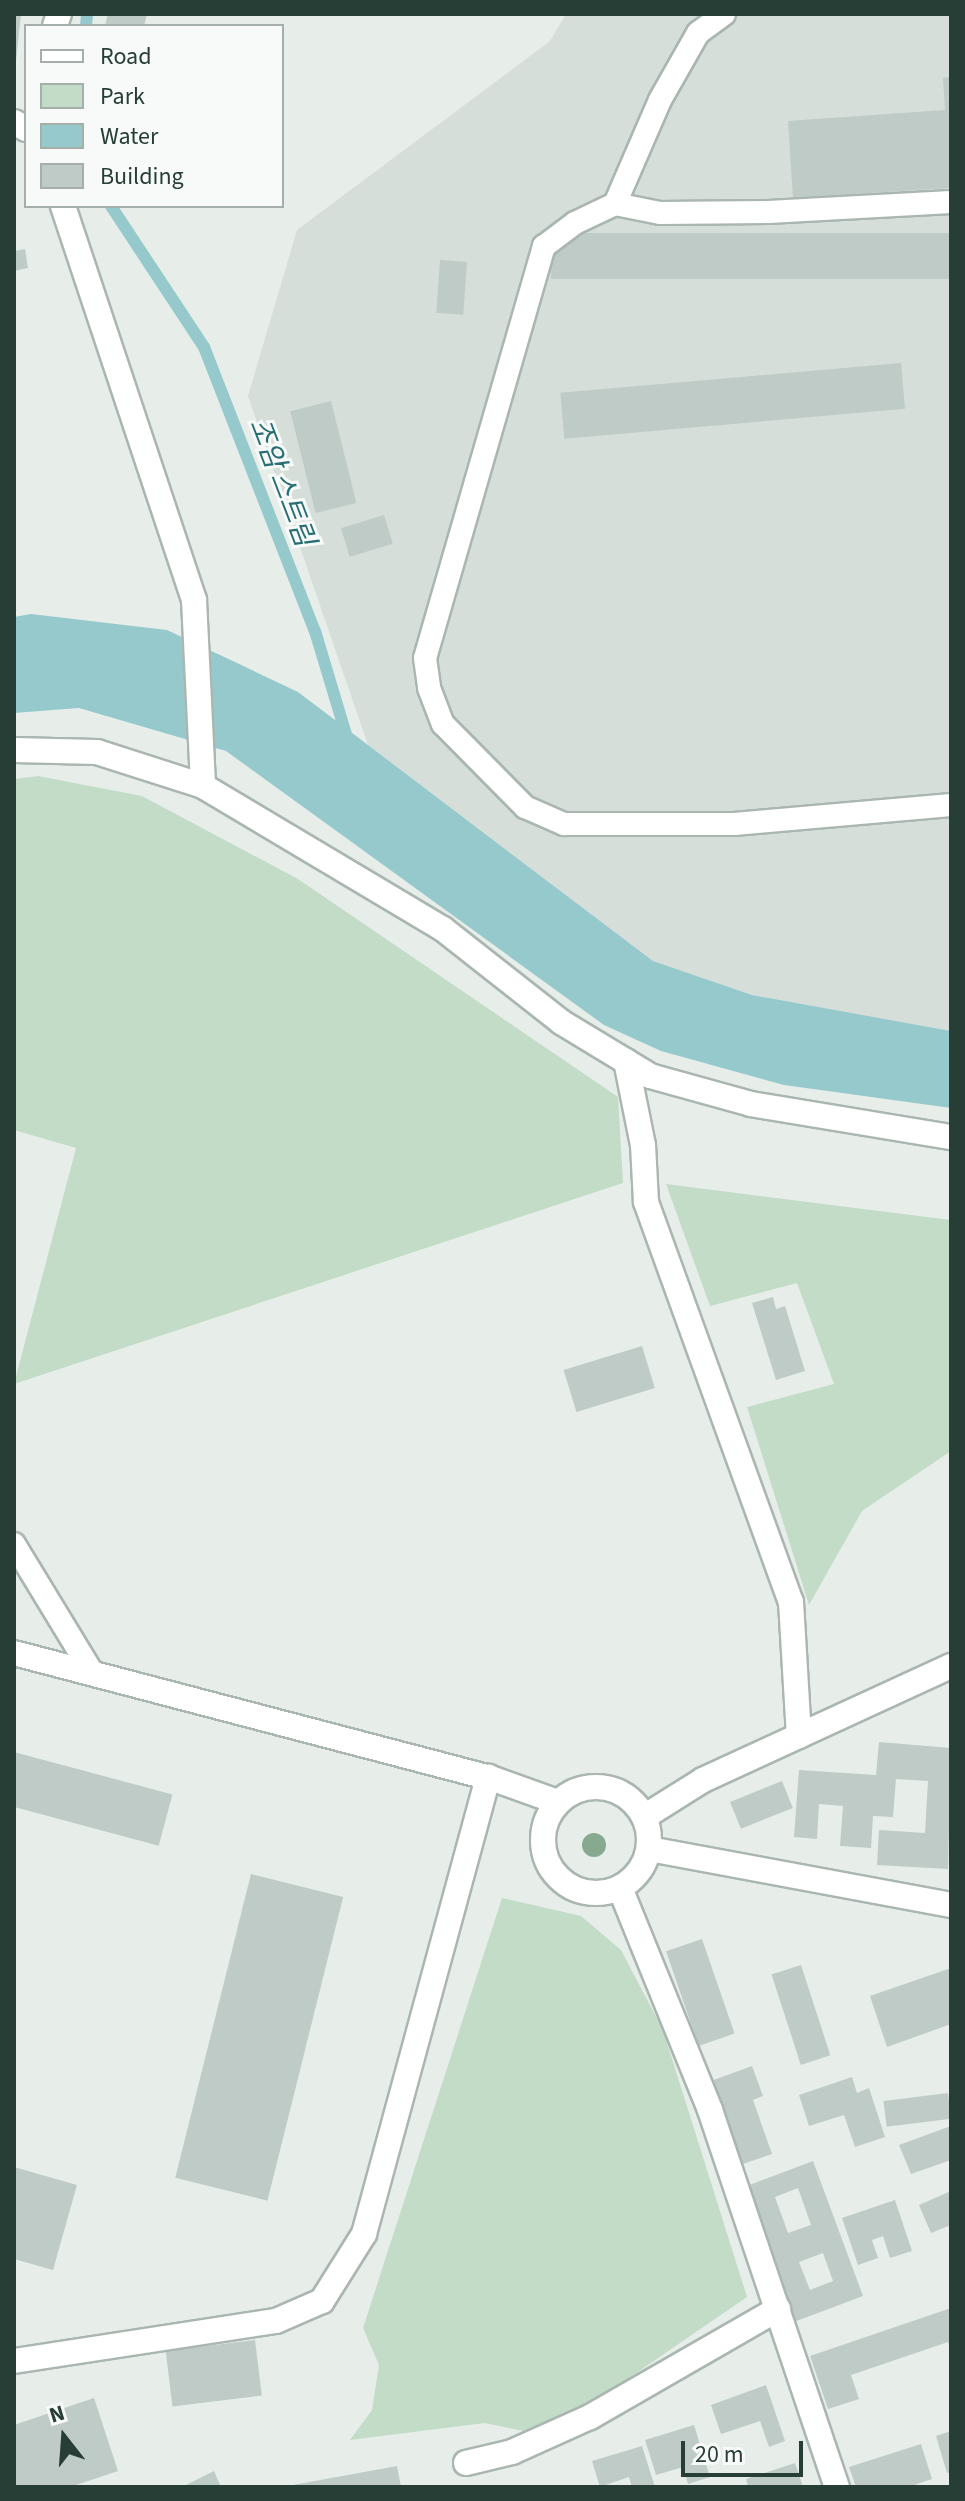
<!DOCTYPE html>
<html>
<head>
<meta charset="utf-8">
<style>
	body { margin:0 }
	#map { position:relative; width:965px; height:2501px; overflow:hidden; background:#e7eeea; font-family:"Source Sans 3","Noto Sans KR",sans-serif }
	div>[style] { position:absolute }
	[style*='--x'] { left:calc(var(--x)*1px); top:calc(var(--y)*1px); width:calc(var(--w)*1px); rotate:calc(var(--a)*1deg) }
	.built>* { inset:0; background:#d5ded9 }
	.green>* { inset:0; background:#c3dcc7 }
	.water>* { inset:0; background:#96c9cc }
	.stream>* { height:12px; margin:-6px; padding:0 6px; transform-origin:6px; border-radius:6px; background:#96c9cc }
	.building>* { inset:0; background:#bfcbc6; transform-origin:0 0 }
	.roads { filter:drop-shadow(2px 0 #aab6b0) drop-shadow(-2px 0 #aab6b0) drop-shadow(0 2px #aab6b0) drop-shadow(0 -2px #aab6b0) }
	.lane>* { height:22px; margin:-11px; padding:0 11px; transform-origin:11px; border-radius:11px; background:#fff }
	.street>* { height:24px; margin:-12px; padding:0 12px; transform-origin:12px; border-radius:12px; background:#fff }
	.street>.ring { margin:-12px; padding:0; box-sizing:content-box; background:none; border:24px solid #fff; border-radius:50% }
	.secondary>* { height:24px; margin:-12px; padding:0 12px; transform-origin:12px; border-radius:12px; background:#fff }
	.trees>* { width:24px; height:24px; margin:-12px; border-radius:50%; background:#86a990 }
	span { translate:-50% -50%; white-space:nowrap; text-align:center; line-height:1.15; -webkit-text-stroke:6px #f7faf8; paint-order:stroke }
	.water-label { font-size:28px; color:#286f74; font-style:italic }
	.frame { position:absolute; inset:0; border:16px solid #273e36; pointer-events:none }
	.legend { position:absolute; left:24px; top:24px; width:260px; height:184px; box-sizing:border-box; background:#f7faf8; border:2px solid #a4afaa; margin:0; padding:10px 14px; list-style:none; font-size:24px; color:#273e36 }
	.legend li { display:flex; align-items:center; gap:16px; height:40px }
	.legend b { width:40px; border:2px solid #a4afaa }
	.north { position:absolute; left:24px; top:2397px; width:80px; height:80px; -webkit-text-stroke:6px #f7faf8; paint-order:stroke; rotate:343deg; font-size:22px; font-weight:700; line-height:32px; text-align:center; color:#273e36 }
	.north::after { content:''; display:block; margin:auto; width:28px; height:36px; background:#273e36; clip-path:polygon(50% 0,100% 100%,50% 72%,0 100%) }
	.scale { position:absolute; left:681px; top:2441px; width:122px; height:36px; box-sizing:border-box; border:4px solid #273e36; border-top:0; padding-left:10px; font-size:24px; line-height:28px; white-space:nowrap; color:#273e36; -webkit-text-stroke:6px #f7faf8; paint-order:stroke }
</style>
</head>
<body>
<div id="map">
	<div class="built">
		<div style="clip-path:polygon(566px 14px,951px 14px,951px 1031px,752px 995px,653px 961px,368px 745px,248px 396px,297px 230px,550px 41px)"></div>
	</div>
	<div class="green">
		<div style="clip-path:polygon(38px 776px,142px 796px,298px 879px,618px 1097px,623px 1183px,14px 1384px,76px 1148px,14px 1130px,14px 779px)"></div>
		<div style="clip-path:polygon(666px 1184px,951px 1220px,951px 1451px,862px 1511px,809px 1605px,747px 1407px,834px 1384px,797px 1283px,710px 1306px)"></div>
		<div style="clip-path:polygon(502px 1898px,581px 1916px,621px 1950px,663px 2030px,747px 2297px,594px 2402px,523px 2431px,485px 2423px,350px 2440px,372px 2410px,379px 2365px,363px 2328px)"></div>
	</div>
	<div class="water">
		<div style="clip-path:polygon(31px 614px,167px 630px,298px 692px,653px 961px,752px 995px,951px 1031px,951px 1108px,784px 1085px,661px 1051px,604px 1025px,226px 751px,79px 708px,14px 713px,14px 617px)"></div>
	</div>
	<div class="stream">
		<div style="--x:86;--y:26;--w:12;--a:-85"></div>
		<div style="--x:111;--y:206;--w:169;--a:56.6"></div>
		<div style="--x:204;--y:347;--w:305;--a:68.7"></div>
		<div style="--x:315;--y:631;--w:115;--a:73.3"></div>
	</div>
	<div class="building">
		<div style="clip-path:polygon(14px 14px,21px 14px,16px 61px,14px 61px)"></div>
		<div style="clip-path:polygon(108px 14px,147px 14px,144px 26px,105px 26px)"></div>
		<div style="clip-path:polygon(951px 77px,951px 188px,793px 198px,788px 121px,945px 110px,943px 78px)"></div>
		<div style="left:951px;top:233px;width:46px;height:400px;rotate:90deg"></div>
		<div style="clip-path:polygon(25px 249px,28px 268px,14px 271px,14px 251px)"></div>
		<div style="left:440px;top:260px;width:27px;height:53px;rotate:4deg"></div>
		<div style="left:901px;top:363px;width:46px;height:342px;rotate:85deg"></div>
		<div style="left:331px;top:401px;width:105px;height:42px;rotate:76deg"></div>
		<div style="left:384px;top:515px;width:30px;height:45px;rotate:73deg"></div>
		<div style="clip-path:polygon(773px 1297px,776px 1309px,785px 1306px,805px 1371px,776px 1380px,752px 1303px)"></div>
		<div style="left:642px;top:1346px;width:44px;height:82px;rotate:73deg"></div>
		<div style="clip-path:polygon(879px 1742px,951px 1748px,948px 1869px,877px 1865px,879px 1830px,925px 1833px,928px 1781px,896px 1779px,893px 1817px,873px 1816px,871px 1848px,840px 1846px,843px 1806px,819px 1804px,817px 1839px,794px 1837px,799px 1770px,876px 1775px)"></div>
		<div style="left:14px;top:1752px;width:164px;height:53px;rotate:15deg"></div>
		<div style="left:782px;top:1781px;width:29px;height:56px;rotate:68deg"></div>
		<div style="left:251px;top:1874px;width:95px;height:313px;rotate:14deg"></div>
		<div style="left:702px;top:1939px;width:100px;height:38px;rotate:71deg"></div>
		<div style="left:801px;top:1965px;width:95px;height:31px;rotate:72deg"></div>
		<div style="clip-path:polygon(951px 1968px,951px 2024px,887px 2047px,870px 1996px)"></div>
		<div style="clip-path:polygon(752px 2066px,763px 2096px,753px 2100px,772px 2154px,740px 2165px,711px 2081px)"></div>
		<div style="clip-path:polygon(852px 2077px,857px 2093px,869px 2088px,885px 2137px,855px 2147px,844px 2115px,809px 2126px,799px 2095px)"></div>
		<div style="left:948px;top:2093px;width:26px;height:65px;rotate:83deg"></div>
		<div style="clip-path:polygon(951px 2126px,951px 2160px,911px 2174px,899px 2145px)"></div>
		<div style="clip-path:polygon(evenodd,813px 2161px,863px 2296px,794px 2322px,744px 2187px,813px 2161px,798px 2188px,811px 2225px,788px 2233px,775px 2197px,798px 2188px,813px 2161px,823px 2253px,833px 2281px,810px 2290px,799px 2262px,823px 2253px)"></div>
		<div style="clip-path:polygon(14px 2167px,77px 2185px,53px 2270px,14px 2259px)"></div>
		<div style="clip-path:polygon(951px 2191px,951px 2225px,931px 2233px,919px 2205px)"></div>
		<div style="clip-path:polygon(895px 2200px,912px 2251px,890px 2258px,883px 2236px,872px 2240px,878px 2258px,858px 2265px,842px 2218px)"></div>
		<div style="clip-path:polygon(951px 2308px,951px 2349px,948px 2342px,851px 2375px,859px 2399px,828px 2409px,810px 2356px)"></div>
		<div style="left:255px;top:2340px;width:56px;height:90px;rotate:83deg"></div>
		<div style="clip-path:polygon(766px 2385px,785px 2441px,769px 2447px,760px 2421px,721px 2434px,711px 2405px)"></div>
		<div style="clip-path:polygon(94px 2398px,118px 2471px,70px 2487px,14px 2487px,14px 2425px)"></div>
		<div style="clip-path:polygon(694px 2425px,710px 2477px,688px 2484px,683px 2467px,656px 2475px,645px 2440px)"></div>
		<div style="clip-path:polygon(951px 2431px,951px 2472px,947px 2473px,936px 2436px)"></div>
		<div style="clip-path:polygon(921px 2444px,932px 2479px,908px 2487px,856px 2487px,849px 2467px)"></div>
		<div style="clip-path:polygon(642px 2446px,655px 2487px,632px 2487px,629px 2477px,600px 2487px,592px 2461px)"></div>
		<div style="clip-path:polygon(795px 2463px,803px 2487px,748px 2487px,746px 2479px)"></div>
		<div style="clip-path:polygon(397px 2466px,401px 2487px,293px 2487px,293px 2485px)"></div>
		<div style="clip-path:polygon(214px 2471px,221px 2487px,182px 2487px)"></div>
	</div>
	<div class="roads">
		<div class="lane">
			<div style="--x:951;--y:202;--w:183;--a:176.9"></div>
			<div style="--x:768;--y:212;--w:108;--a:179.5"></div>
			<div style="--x:660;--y:213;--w:46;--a:-168.7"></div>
			<div style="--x:615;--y:204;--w:44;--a:154.6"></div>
			<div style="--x:575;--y:223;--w:39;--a:143"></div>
			<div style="--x:544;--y:246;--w:429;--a:106.1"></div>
			<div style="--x:425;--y:658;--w:30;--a:82"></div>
			<div style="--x:429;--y:688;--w:39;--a:69"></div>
			<div style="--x:443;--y:724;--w:117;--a:45.3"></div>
			<div style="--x:525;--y:807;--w:43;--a:23.6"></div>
			<div style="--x:564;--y:824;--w:170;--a:0"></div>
			<div style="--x:734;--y:824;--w:218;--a:-5"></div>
			<div style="--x:615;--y:204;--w:113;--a:-66.6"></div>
			<div style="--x:660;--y:100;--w:77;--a:-60.4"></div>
			<div style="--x:698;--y:33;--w:32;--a:-36"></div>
			<div style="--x:14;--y:1544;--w:152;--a:58.7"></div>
		</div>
		<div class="street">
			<div style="--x:55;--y:26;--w:13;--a:-72"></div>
			<div style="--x:14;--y:122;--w:14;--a:30"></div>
			<div style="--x:63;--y:206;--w:415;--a:71.6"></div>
			<div style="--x:194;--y:600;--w:186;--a:87.2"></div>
			<div style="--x:626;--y:1061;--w:86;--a:78.6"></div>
			<div style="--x:643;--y:1145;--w:57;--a:87"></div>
			<div style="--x:646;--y:1202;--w:425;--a:70.1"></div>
			<div style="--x:791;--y:1602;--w:134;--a:86.6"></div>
			<div style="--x:14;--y:1653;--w:490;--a:14.7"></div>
			<div style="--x:488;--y:1777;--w:74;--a:19.7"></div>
			<div class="ring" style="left:543px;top:1787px;width:82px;height:82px"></div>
			<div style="--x:644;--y:1817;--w:70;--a:-32.1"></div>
			<div style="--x:703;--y:1780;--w:273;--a:-24.7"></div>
			<div style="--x:649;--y:1849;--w:307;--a:10.5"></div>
			<div style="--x:620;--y:1888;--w:240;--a:67.9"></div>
			<div style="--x:710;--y:2110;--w:398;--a:71.4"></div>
			<div style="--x:14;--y:2361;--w:265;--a:-8.7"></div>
			<div style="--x:276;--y:2321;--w:50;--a:-23.5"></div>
			<div style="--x:322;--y:2301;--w:79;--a:-57.9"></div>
			<div style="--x:364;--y:2234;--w:474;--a:-74.8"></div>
			<div style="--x:466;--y:2463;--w:47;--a:-13.4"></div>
			<div style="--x:512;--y:2452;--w:85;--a:-24.2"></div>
			<div style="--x:590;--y:2417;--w:217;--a:-29.9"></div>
		</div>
		<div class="secondary">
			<div style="--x:14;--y:750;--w:83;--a:1.4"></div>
			<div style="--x:97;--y:752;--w:111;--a:17.8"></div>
			<div style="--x:203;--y:786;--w:279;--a:30.8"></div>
			<div style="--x:443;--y:929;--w:150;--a:38.2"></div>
			<div style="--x:561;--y:1022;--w:104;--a:31.2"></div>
			<div style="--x:650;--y:1076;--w:105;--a:15.5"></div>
			<div style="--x:751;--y:1104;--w:203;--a:9.4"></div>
		</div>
	</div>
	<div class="trees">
		<div style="left:594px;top:1845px"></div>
	</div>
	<div class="water-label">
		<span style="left:282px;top:482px;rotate:69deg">조암 스트림</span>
	</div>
	<div class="frame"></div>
	<ul class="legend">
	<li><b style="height:10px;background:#fff"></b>Road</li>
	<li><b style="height:22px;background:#c3dcc7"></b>Park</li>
	<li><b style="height:22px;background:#96c9cc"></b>Water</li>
	<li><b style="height:22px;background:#bfcbc6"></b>Building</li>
	</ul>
	<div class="north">N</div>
	<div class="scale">20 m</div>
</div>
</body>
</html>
